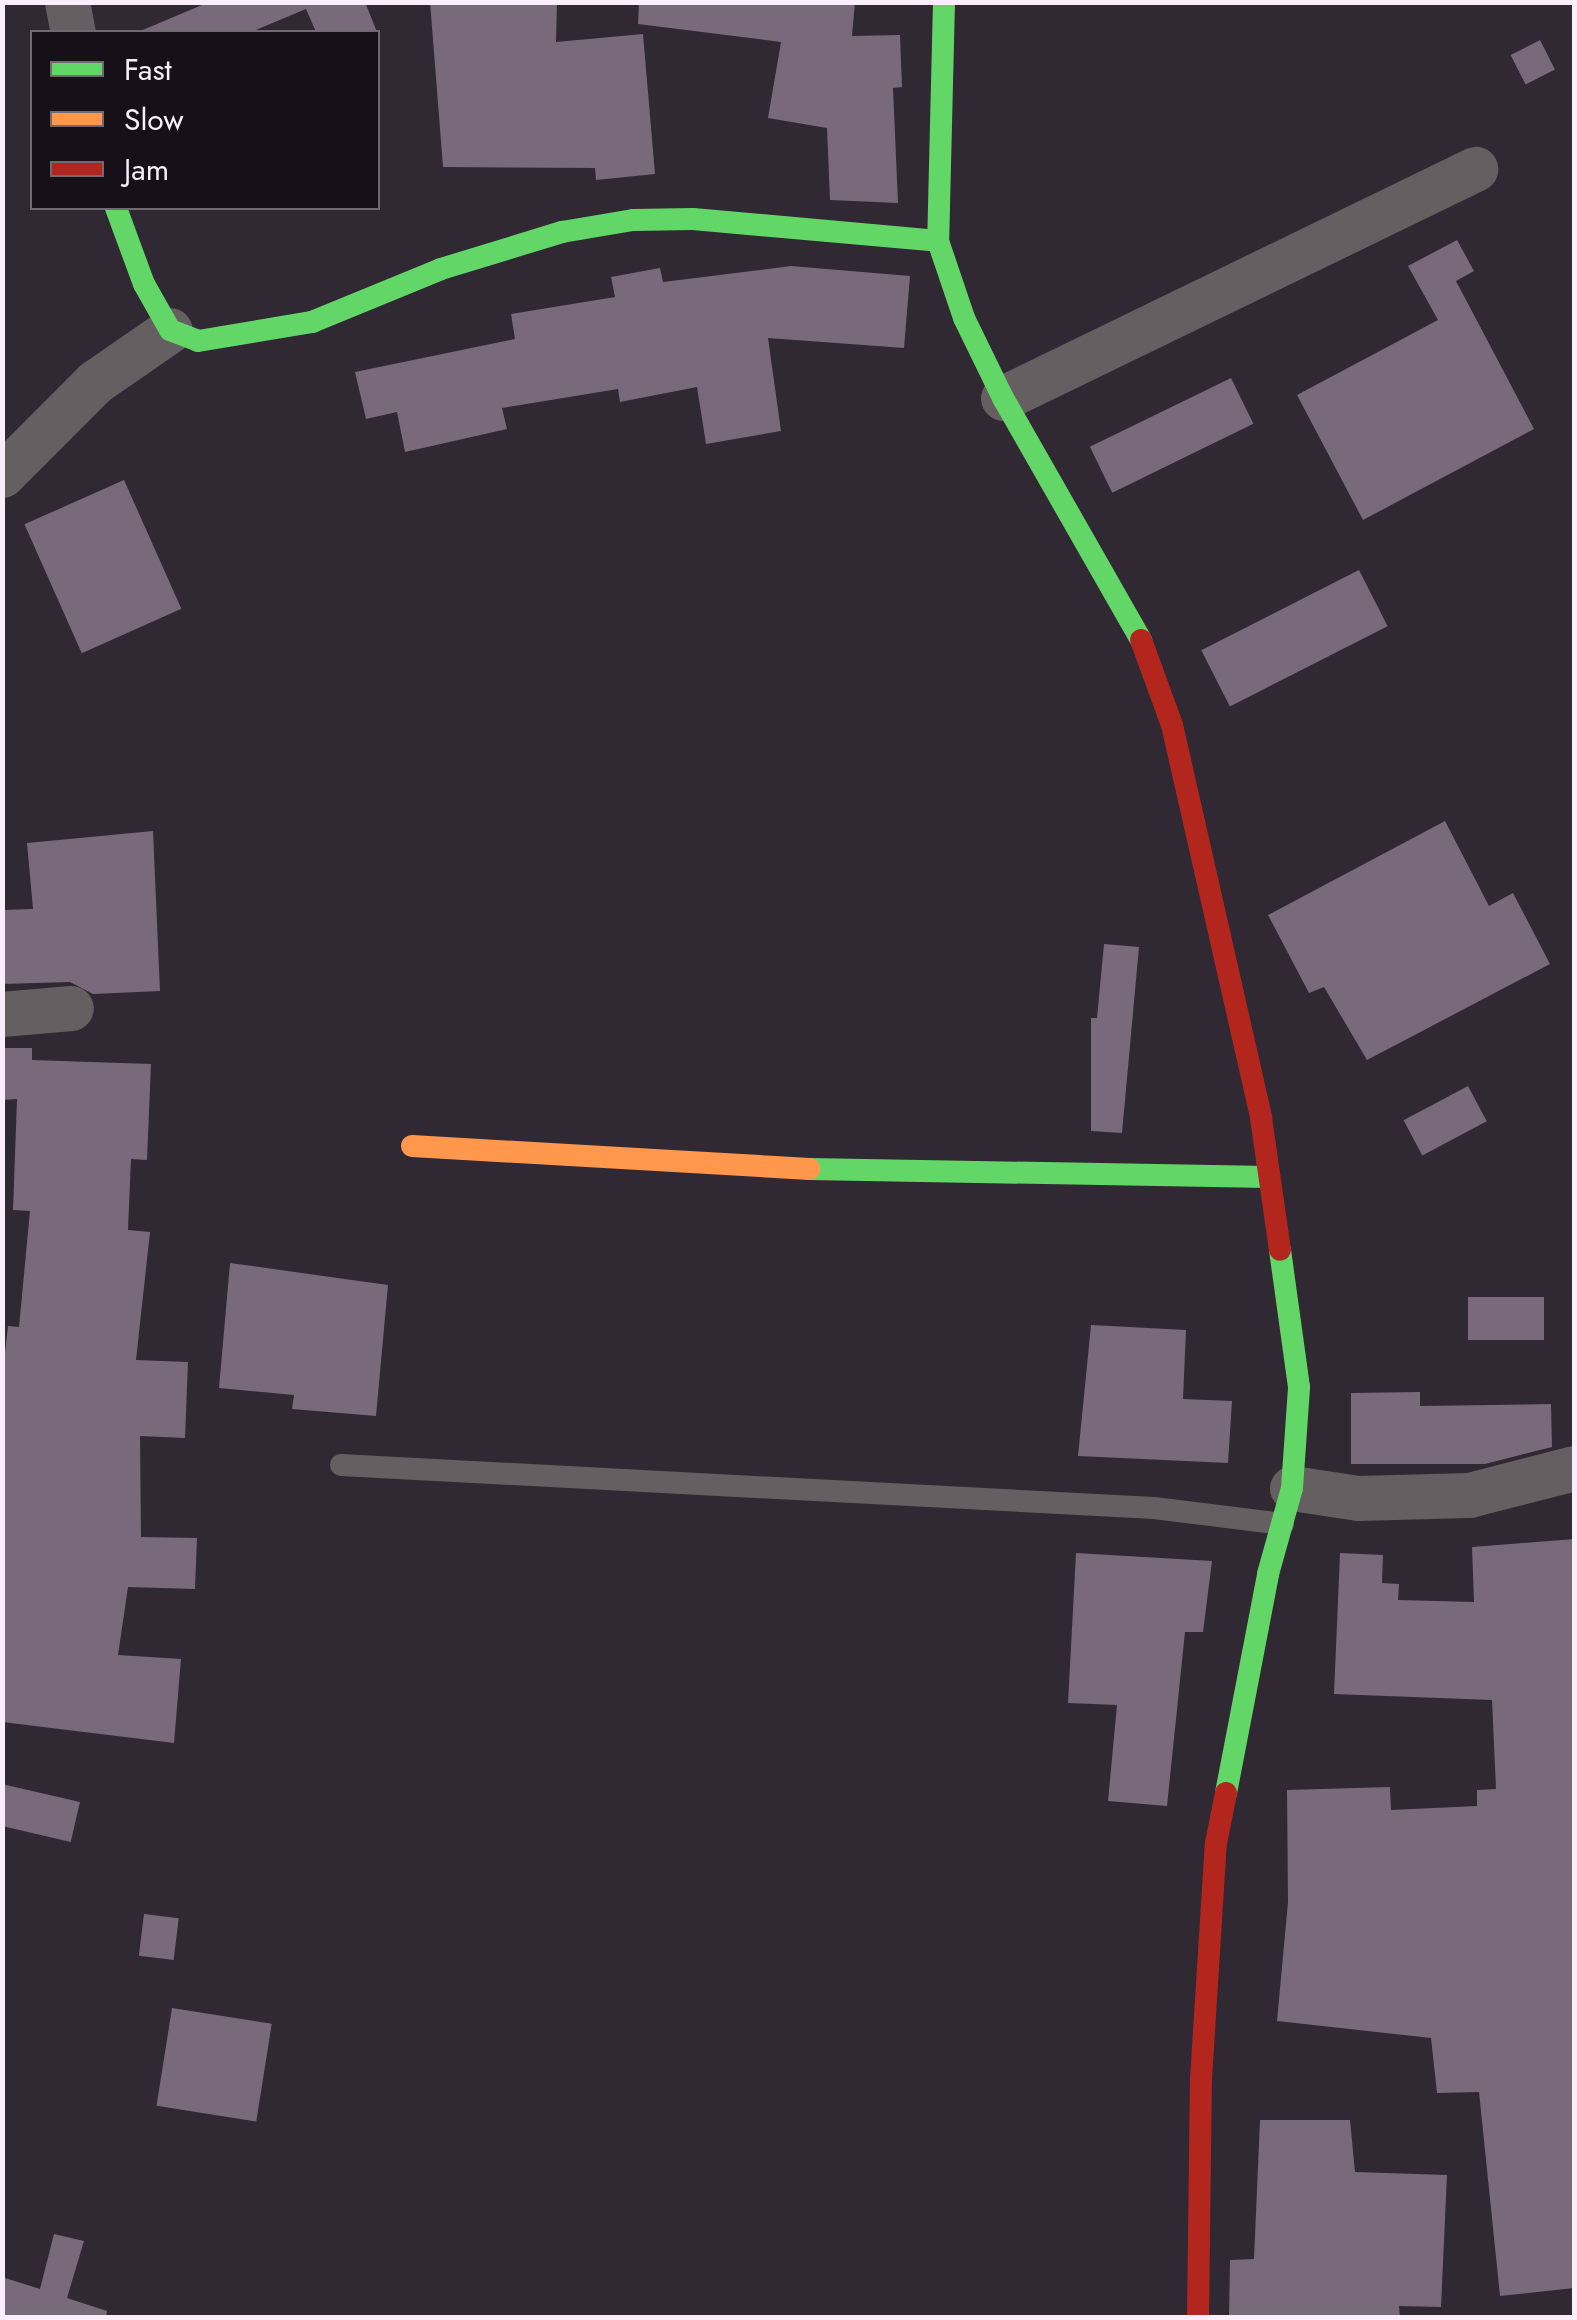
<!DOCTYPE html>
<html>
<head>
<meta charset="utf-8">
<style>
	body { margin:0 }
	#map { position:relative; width:1577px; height:2320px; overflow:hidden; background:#302832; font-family:Jost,sans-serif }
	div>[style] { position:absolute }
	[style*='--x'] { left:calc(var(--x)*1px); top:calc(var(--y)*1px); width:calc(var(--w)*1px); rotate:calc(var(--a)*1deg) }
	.building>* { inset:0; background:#78697b; transform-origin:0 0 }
	.lane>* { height:22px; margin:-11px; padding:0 11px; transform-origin:11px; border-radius:11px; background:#655f61 }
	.street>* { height:45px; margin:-22.5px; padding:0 22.5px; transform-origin:22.5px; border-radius:22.5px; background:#655f61 }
	.fast>* { height:22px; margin:-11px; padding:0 11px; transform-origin:11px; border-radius:11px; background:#63d668 }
	.slow>* { height:22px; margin:-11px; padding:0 11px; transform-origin:11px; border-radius:11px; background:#ff974d }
	.jam>* { height:22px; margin:-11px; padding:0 11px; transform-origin:11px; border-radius:11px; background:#b3261e }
	span { translate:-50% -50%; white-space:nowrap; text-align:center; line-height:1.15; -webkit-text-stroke:10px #171019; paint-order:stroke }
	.frame { position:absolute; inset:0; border:5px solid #faeefc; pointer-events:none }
	.legend { position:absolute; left:30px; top:30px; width:350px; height:180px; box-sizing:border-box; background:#171019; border:2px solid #726974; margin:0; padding:12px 18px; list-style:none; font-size:30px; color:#faeefc }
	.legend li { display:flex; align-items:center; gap:20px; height:50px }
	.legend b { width:50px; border:2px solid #726974 }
</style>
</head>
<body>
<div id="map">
	<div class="building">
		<div style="clip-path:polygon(209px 2px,365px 2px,377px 32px,316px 32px,306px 9px,251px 32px,138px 32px)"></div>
		<div style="clip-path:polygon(430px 2px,557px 2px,556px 42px,643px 34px,655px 174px,596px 180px,595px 168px,443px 167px)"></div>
		<div style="clip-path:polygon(639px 2px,855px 2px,852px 36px,900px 35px,902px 87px,893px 88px,898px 203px,830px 200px,827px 128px,768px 118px,781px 42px,638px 24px)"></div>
		<div style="left:1540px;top:40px;width:33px;height:33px;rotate:63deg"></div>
		<div style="clip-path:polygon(1457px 240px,1474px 271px,1456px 281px,1534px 429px,1363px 520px,1297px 395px,1438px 320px,1408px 266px)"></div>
		<div style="clip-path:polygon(791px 266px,910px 276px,904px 348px,768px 338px,781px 431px,706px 444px,697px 387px,620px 402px,618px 389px,502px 408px,507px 429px,405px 452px,397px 412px,366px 419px,355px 372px,515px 339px,511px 314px,615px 297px,611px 277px,660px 268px,663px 282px)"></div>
		<div style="left:1231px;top:378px;width:51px;height:157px;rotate:64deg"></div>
		<div style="left:124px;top:480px;width:141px;height:109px;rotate:66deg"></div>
		<div style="left:1359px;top:570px;width:63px;height:177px;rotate:63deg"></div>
		<div style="clip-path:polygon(1445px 821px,1489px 906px,1513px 893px,1550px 964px,1367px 1060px,1324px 987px,1309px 993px,1268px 915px)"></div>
		<div style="clip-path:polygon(153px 831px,160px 991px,93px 994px,70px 982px,2px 984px,2px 910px,33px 909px,27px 843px)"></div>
		<div style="clip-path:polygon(1104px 944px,1139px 947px,1122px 1133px,1091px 1131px,1091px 1018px,1097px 1018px)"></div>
		<div style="clip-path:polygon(2px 1048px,32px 1048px,32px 1060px,151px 1064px,147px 1160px,131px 1159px,128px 1230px,150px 1232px,136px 1360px,188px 1362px,185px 1438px,140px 1436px,141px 1537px,197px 1538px,195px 1589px,128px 1587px,118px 1655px,181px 1659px,174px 1743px,2px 1722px,2px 1379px,8px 1326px,19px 1327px,30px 1211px,13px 1210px,17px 1099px,2px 1100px)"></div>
		<div style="left:1468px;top:1086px;width:40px;height:73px;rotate:62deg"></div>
		<div style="clip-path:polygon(230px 1263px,388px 1285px,376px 1416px,292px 1409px,294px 1395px,219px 1388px)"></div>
		<div style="left:1544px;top:1297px;width:43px;height:76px;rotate:90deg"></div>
		<div style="clip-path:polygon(1091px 1325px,1186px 1330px,1183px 1399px,1232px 1401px,1228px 1463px,1078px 1456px)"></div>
		<div style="clip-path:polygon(1420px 1392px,1420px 1406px,1551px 1404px,1552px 1447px,1485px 1464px,1351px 1464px,1351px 1393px)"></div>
		<div style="clip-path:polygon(1574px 1539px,1574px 2288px,1500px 2296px,1479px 2092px,1437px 2093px,1431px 2038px,1277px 2021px,1288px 1902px,1287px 1790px,1390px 1787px,1391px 1810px,1477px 1806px,1477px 1790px,1496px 1789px,1492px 1700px,1334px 1694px,1340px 1553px,1383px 1555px,1382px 1583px,1399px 1584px,1398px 1600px,1474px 1602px,1472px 1547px)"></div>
		<div style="clip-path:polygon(1076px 1553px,1212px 1561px,1203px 1632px,1185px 1632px,1167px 1806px,1108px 1801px,1117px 1705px,1068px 1703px)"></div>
		<div style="left:2px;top:1784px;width:80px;height:41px;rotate:13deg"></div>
		<div style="left:144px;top:1914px;width:35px;height:42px;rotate:7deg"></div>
		<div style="left:172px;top:2008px;width:101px;height:99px;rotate:9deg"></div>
		<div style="clip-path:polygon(1260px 2120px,1350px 2120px,1355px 2172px,1447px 2175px,1441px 2307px,1399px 2306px,1400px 2318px,1229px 2318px,1230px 2260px,1254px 2259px)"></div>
		<div style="clip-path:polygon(54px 2234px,84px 2241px,67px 2298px,107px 2311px,106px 2318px,2px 2318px,2px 2277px,40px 2289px)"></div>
	</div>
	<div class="lane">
		<div style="--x:341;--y:1465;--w:814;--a:3.03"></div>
		<div style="--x:1154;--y:1508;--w:130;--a:7.1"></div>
	</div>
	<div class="street">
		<div style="--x:67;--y:2;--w:31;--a:79"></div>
		<div style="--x:1003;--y:398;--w:525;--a:-25.88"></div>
		<div style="--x:2;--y:475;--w:132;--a:-45"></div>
		<div style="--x:95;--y:382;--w:91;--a:-34.7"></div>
		<div style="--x:2;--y:1014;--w:69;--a:-5"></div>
		<div style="--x:1292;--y:1488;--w:67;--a:8.6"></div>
		<div style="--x:1358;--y:1498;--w:111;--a:-1.5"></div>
		<div style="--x:1469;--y:1495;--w:108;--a:-14.4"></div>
	</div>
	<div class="fast">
		<div style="--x:944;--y:2;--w:239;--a:91.4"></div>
		<div style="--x:938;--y:241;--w:81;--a:71.3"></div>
		<div style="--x:964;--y:318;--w:89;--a:64"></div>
		<div style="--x:1003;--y:398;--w:279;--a:60.3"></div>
		<div style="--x:116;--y:208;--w:81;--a:69.8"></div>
		<div style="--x:144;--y:284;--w:53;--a:60.5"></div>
		<div style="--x:170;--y:330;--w:30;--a:21"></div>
		<div style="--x:198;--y:341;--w:116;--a:-9.5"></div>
		<div style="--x:312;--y:322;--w:139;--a:-22.3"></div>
		<div style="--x:441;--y:269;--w:127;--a:-17"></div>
		<div style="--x:562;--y:232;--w:72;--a:-9.6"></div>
		<div style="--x:633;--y:220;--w:60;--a:-1"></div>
		<div style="--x:693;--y:219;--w:246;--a:5.1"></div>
		<div style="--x:809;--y:1169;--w:460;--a:1"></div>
		<div style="--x:1226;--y:1793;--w:223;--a:-79.1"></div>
		<div style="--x:1268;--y:1574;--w:89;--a:-74.4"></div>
		<div style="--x:1292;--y:1488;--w:101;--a:-86"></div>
		<div style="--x:1299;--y:1387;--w:138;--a:-97.9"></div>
	</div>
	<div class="slow">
		<div style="--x:412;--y:1146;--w:398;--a:3.3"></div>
	</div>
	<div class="jam">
		<div style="--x:1141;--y:640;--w:90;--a:70"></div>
		<div style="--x:1172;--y:725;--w:403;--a:77.2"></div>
		<div style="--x:1261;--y:1118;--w:133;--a:81.8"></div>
		<div style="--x:1198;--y:2318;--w:239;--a:-89.3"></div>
		<div style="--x:1201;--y:2079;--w:236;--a:-86.4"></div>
		<div style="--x:1216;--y:1843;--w:51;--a:-78.7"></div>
	</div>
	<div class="frame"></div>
	<ul class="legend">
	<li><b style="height:12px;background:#63d668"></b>Fast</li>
	<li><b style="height:12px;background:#ff974d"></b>Slow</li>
	<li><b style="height:12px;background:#b3261e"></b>Jam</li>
	</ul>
</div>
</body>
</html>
